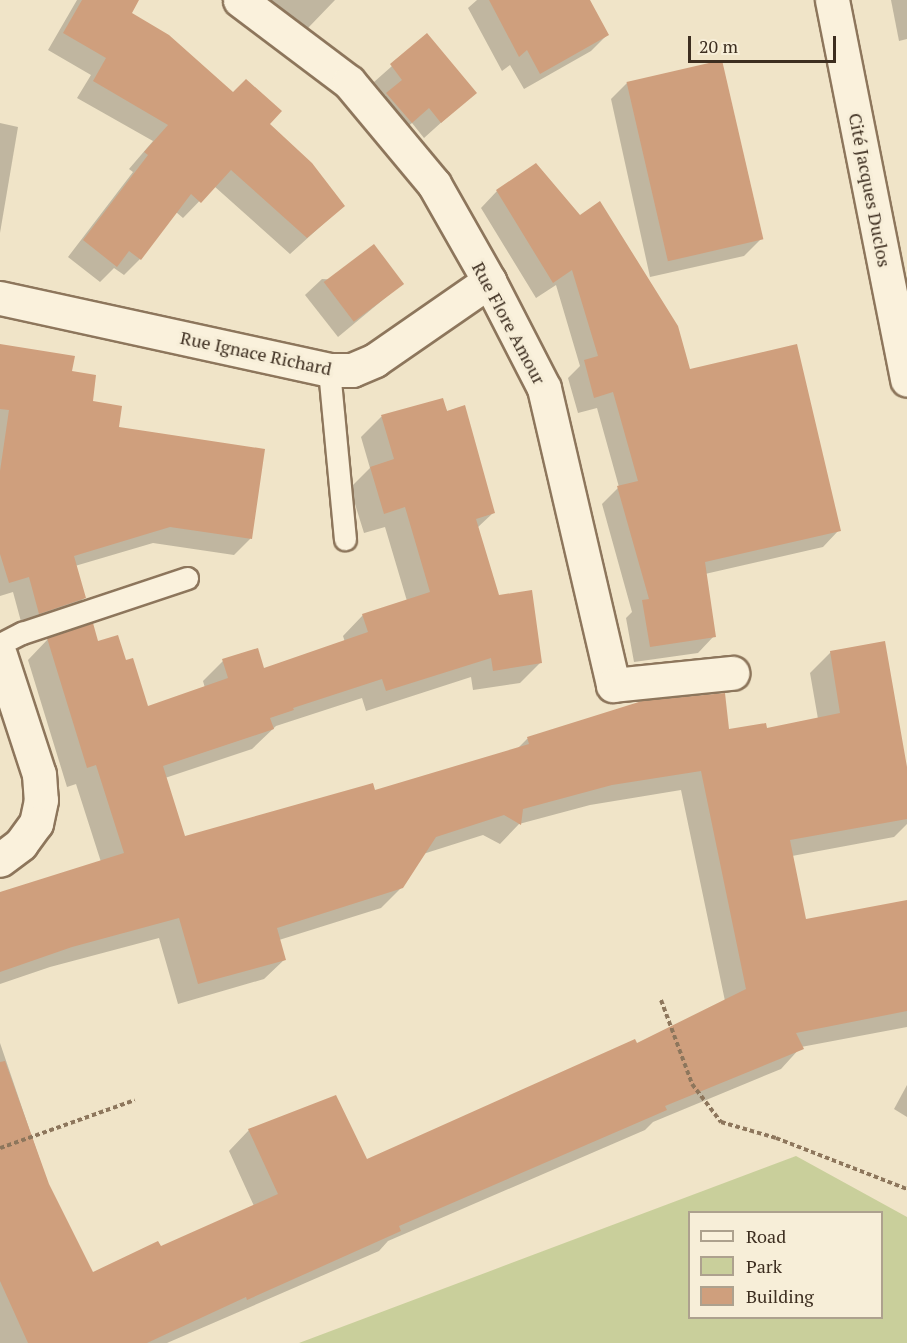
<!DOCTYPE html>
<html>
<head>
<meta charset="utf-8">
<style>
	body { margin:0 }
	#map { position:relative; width:907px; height:1343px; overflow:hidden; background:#f0e4c8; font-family:"PT Serif",serif }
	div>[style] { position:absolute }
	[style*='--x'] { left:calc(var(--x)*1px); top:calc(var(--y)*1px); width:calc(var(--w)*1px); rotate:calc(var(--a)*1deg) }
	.green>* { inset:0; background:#c9cf9b }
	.shadow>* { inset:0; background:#0003 }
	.building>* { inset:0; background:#cf9f7d; transform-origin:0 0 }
	.path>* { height:4px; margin-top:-2px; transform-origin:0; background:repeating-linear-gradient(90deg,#8d765c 0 4.5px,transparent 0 7.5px) }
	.roads { filter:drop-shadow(2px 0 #8d765c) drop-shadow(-2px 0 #8d765c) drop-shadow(0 2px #8d765c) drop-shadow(0 -2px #8d765c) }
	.service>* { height:21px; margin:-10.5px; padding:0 10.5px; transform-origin:10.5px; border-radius:10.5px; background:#faf1dc }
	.minor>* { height:33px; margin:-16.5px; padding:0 16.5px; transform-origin:16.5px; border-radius:16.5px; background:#faf1dc }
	span { translate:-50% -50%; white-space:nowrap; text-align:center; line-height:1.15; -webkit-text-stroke:6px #f7eed8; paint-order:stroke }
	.street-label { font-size:18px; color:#3d2e20 }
	.legend { position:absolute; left:688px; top:1211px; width:195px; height:108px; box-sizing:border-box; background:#f7eed8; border:2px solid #ada18e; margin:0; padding:8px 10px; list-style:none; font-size:18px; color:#3d2e20 }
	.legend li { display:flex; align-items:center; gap:12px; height:30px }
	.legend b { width:30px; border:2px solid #ada18e }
	.scale { position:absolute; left:688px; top:36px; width:148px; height:27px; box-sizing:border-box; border:3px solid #3d2e20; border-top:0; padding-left:8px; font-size:18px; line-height:21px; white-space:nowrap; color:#3d2e20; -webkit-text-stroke:4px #f7eed8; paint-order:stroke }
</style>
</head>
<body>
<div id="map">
	<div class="green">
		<div style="clip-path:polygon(evenodd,796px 1156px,907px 1217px,907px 1343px,299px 1343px,796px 1156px,690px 1212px,882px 1212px,882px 1318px,690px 1318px,690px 1212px)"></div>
	</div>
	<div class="shadow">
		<div style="clip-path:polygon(77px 0,138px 0,130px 14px,267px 124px,343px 206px,290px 254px,214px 186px,183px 218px,176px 212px,140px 259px,124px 275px,114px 268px,100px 282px,68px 257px,133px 172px,129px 169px,153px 141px,77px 98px,91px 75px,48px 50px)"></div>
		<div style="clip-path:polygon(259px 0,335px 0,308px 28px,294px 17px,281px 30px)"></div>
		<div style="clip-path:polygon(477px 0,588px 0,607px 35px,591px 51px,524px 89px,510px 65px,502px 71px,468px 8px)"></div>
		<div style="clip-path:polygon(891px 0,907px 0,907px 39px,899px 41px)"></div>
		<div style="clip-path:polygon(427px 35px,475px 92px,424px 138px,412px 123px,395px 138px,371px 111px,386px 96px,374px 82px)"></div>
		<div style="clip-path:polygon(627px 83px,761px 239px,744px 256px,650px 277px,611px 99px)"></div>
		<div style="clip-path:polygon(0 123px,18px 127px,0 233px)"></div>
		<div style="clip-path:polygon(497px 191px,689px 371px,839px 530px,823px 547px,705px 574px,714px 636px,698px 653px,634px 662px,626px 618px,632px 612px,602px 504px,619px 487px,597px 408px,578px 413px,568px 378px,580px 366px,556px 285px,536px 298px,481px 208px)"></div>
		<div style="clip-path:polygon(322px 279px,402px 284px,338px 337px,305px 295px)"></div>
		<div style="clip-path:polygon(0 346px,70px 372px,91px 402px,117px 429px,263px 451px,250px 539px,234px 555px,153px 543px,75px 566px,84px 598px,68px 614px,23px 629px,13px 592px,0 596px)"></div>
		<div style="clip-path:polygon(442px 400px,493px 513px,477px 528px,498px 597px,540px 663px,520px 683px,473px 690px,471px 677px,366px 711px,362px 698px,276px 726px,252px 749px,165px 778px,184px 838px,374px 792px,517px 749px,527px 739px,642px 702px,728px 730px,766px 729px,818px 719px,810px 673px,831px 652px,907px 776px,907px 824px,894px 837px,792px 856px,805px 921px,907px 901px,907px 1027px,801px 1047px,781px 1069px,653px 1122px,645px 1130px,388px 1241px,379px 1251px,167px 1343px,0 1343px,0 1043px,48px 1184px,92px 1274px,160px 1248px,254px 1206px,229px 1151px,249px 1130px,366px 1161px,636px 1045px,725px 1001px,681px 790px,590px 805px,519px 824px,500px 844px,483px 835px,423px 854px,402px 887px,381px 908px,279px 940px,285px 959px,264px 979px,178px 1004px,159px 938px,50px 967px,0 984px,0 893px,101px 862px,76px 784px,67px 787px,28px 660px,48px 639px,97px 643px,147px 708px,205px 688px,203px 681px,223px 661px,263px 669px,345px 642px,343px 636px,363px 615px,407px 601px,385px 527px,364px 533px,350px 488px,370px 468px,361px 437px,381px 417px)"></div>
		<div style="clip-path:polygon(907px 1085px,907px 1117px,894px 1109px)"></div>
	</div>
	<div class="building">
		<div style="clip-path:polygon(82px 0,139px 0,132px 13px,169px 35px,233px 92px,246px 79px,282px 111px,270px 124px,312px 163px,345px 206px,307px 238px,231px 170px,201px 203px,191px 194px,141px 260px,129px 251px,117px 267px,83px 240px,148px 155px,144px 152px,168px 125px,93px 81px,106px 58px,63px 33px)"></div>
		<div style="clip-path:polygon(489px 0,590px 0,609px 35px,540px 74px,527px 50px,519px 57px)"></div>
		<div style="clip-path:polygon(427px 33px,477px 93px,441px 123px,429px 108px,412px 123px,386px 93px,402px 80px,390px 64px)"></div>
		<div style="left:722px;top:60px;width:184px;height:98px;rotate:77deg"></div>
		<div style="clip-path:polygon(536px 163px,580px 215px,600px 201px,678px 326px,690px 369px,797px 344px,841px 531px,705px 562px,716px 637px,650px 647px,642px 600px,649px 599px,617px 486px,638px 481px,613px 392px,594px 398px,584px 360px,598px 356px,572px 270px,553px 283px,496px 190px)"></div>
		<div style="left:374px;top:244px;width:50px;height:63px;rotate:53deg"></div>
		<div style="clip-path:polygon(0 344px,75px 356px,72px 371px,96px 375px,93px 401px,122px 406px,119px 427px,265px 449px,252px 539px,170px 527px,74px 556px,86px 598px,39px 614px,29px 577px,9px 583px,0 554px,0 471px,9px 410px,0 409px)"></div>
		<div style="clip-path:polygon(443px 398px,447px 411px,465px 405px,495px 513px,476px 519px,499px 595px,532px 590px,542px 663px,493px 671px,491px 658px,386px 691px,382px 679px,293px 708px,294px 710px,270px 718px,274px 729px,163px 766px,185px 836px,373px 783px,375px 790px,529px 744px,527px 737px,642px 701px,725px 693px,729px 729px,766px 723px,767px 728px,840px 713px,830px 651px,885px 641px,907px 767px,907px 819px,790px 840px,806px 919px,907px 900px,907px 1011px,796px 1033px,804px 1049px,665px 1106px,667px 1110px,399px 1226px,401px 1231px,247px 1300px,246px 1297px,147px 1343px,28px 1343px,0 1281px,0 1062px,5px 1061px,49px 1184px,93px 1272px,158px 1241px,161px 1246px,278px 1194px,248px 1129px,336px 1095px,367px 1159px,635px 1039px,637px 1043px,746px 989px,701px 771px,612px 785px,523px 809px,521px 825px,504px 815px,436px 837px,403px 888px,277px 928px,286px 960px,198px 984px,179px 918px,72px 947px,0 972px,0 892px,124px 853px,96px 765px,87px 768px,47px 638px,93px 623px,98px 641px,118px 635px,126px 660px,133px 658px,148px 706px,228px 678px,222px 659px,258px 648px,264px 668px,368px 632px,362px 614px,430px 592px,405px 507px,384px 514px,370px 467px,394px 459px,381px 415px)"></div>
	</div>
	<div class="path">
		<div style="--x:661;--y:1000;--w:90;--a:69.7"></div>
		<div style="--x:692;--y:1084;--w:48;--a:52.7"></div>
		<div style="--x:721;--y:1122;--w:57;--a:16.2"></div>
		<div style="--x:776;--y:1138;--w:141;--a:21.3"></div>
		<div style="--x:0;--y:1148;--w:143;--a:-19.6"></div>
	</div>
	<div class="roads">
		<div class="service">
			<div style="--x:329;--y:370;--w:170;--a:84.6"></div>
			<div style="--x:0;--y:644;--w:25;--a:-27"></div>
			<div style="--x:22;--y:633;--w:174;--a:-18.4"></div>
		</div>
		<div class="minor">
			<div style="--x:240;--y:0;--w:136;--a:37"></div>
			<div style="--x:349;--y:82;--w:133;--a:50.2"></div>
			<div style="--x:434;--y:184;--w:112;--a:60.4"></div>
			<div style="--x:489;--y:281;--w:120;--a:62.8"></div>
			<div style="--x:544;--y:388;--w:305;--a:76.9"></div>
			<div style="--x:613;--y:685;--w:120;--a:-5.8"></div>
			<div style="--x:832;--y:0;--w:387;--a:78.8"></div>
			<div style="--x:0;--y:298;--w:337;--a:12.3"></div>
			<div style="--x:329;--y:370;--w:23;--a:0"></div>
			<div style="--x:352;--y:370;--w:25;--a:-23"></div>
			<div style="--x:375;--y:360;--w:139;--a:-34.7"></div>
			<div style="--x:0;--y:655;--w:125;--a:71.9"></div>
			<div style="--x:39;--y:774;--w:26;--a:86"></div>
			<div style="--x:41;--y:800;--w:24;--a:102"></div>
			<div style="--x:36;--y:823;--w:26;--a:126"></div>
			<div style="--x:21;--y:844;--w:26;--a:143"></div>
		</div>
	</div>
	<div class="street-label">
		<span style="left:870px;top:190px;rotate:79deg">Cité Jacques Duclos</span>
		<span style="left:509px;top:323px;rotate:62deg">Rue Flore Amour</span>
		<span style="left:256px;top:353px;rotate:12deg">Rue Ignace Richard</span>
	</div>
	<ul class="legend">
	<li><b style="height:8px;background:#faf1dc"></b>Road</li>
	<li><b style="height:16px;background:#c9cf9b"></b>Park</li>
	<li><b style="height:16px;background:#cf9f7d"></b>Building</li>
	</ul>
	<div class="scale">20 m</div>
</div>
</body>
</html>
